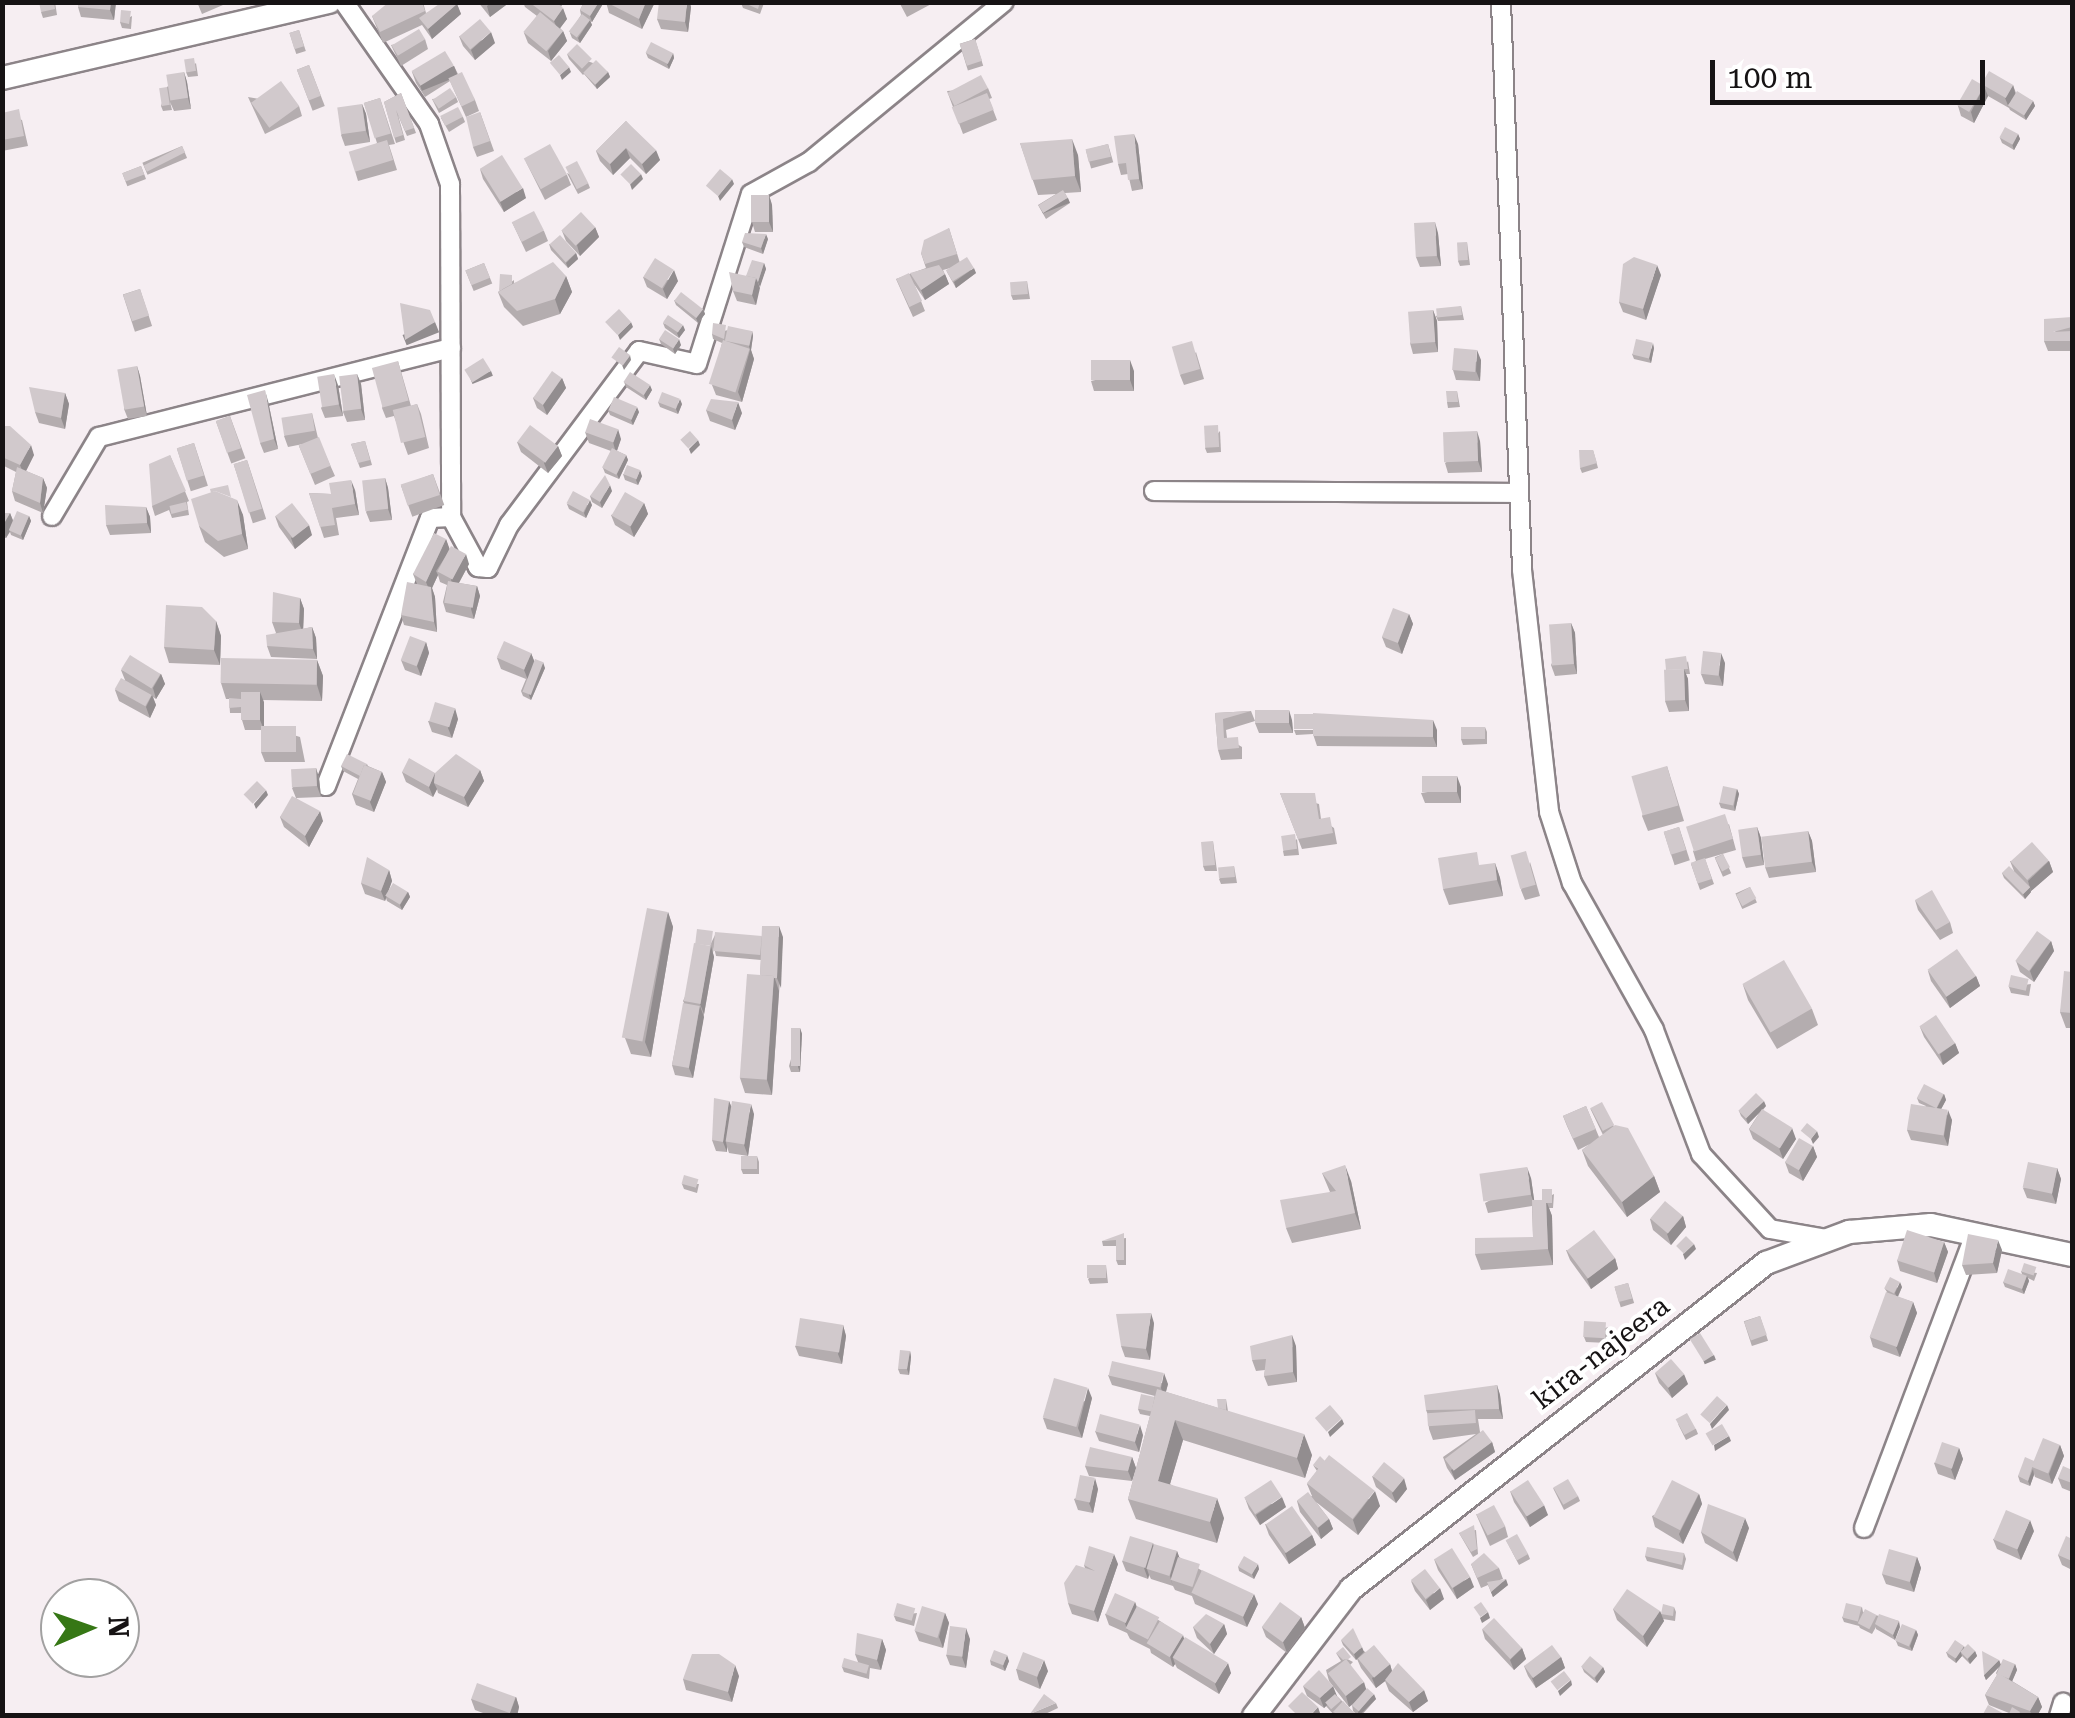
<!DOCTYPE html>
<html>
<head>
<meta charset="utf-8">
<style>
	body { margin:0 }
	#map { position:relative; width:2075px; height:1718px; overflow:hidden; background:#f6eef2; font-family:"Roboto Serif",serif }
	div>[style] { position:absolute }
	[style*='--x'] { left:calc(var(--x)*1px); top:calc(var(--y)*1px); width:calc(var(--w)*1px); rotate:calc(var(--a)*1deg) }
	.roads { filter:drop-shadow(2px 0 #8c8488) drop-shadow(-2px 0 #8c8488) drop-shadow(0 2px #8c8488) drop-shadow(0 -2px #8c8488) }
	.minor>* { height:18px; margin:-9px; padding:0 9px; transform-origin:9px; border-radius:9px; background:#fff }
	.tertiary>* { height:22px; margin:-11px; padding:0 11px; transform-origin:11px; border-radius:11px; background:#fff }
	.wall>* { inset:0; background:#b4adaf; transform-origin:0 0 }
	.shaded-wall>* { inset:0; background:#928d8f; transform-origin:0 0 }
	.building>* { inset:0; background:#d1c9cc; transform-origin:0 0 }
	span { translate:-50% -50%; white-space:nowrap; text-align:center; line-height:1.15; -webkit-text-stroke:8px #fff; paint-order:stroke }
	.street-label { font-size:28px; color:#161314 }
	.frame { position:absolute; inset:0; border:5px solid #161314; pointer-events:none }
	.north { position:absolute; left:40px; top:1578px; width:100px; height:100px; box-sizing:border-box; background:#fff; border:2px solid #a2a1a1; border-radius:50%; rotate:88deg; font-size:28px; font-weight:700; line-height:40px; text-align:center; color:#161314 }
	.north::after { content:''; display:block; margin:auto; width:35px; height:45px; background:#367715; clip-path:polygon(50% 0,100% 100%,50% 72%,0 100%) }
	.scale { position:absolute; left:1710px; top:60px; width:275px; height:45px; box-sizing:border-box; border:5px solid #161314; border-top:0; padding-left:12px; font-size:30px; line-height:35px; white-space:nowrap; color:#161314; -webkit-text-stroke:8px #fff; paint-order:stroke }
</style>
</head>
<body>
<div id="map">
	<div class="roads">
		<div class="minor">
			<div style="--x:344;--y:2;--w:149;--a:55.1"></div>
			<div style="--x:429;--y:124;--w:64;--a:70.7"></div>
			<div style="--x:450;--y:184;--w:333;--a:89.8"></div>
			<div style="--x:1501;--y:2;--w:568;--a:87.88"></div>
			<div style="--x:1522;--y:570;--w:244;--a:83.6"></div>
			<div style="--x:1549;--y:812;--w:75;--a:72.1"></div>
			<div style="--x:1572;--y:883;--w:168;--a:60.8"></div>
			<div style="--x:1654;--y:1030;--w:133;--a:69.2"></div>
			<div style="--x:1701;--y:1154;--w:102;--a:47.4"></div>
			<div style="--x:1770;--y:1229;--w:58;--a:10"></div>
			<div style="--x:1154;--y:491;--w:365;--a:0.3"></div>
			<div style="--x:52;--y:516;--w:92;--a:-59.3"></div>
			<div style="--x:99;--y:437;--w:363;--a:-14.2"></div>
			<div style="--x:326;--y:786;--w:287;--a:-68.8"></div>
			<div style="--x:430;--y:518;--w:21;--a:-3"></div>
			<div style="--x:451;--y:517;--w:57;--a:61.6"></div>
			<div style="--x:478;--y:567;--w:10;--a:6"></div>
			<div style="--x:488;--y:568;--w:48;--a:-64"></div>
			<div style="--x:509;--y:525;--w:217;--a:-53.2"></div>
			<div style="--x:639;--y:351;--w:59;--a:12.6"></div>
			<div style="--x:697;--y:364;--w:178;--a:-72.4"></div>
			<div style="--x:751;--y:194;--w:66;--a:-28.9"></div>
			<div style="--x:809;--y:162;--w:252;--a:-39.4"></div>
			<div style="--x:1864;--y:1528;--w:303;--a:-69.3"></div>
			<div style="--x:2059;--y:1716;--w:14;--a:-73"></div>
		</div>
		<div class="tertiary">
			<div style="--x:2;--y:78;--w:336;--a:-13.1"></div>
			<div style="--x:1254;--y:1716;--w:160;--a:-52.6"></div>
			<div style="--x:1351;--y:1589;--w:528;--a:-38.15"></div>
			<div style="--x:1766;--y:1263;--w:89;--a:-20.5"></div>
			<div style="--x:1849;--y:1232;--w:82;--a:-4.9"></div>
			<div style="--x:1931;--y:1225;--w:144;--a:12"></div>
		</div>
	</div>
	<div class="wall">
		<div style="clip-path:polygon(55px 2px,57px 15px,43px 18px,41px 12px)"></div>
		<div style="clip-path:polygon(78px 2px,116px 2px,114px 20px,81px 17px,78px 7px)"></div>
		<div style="clip-path:polygon(197px 2px,230px 2px,202px 14px)"></div>
		<div style="clip-path:polygon(423px 2px,426px 13px,457px 4px,461px 14px,432px 39px,422px 25px,383px 43px,372px 16px)"></div>
		<div style="clip-path:polygon(478px 2px,510px 2px,490px 17px)"></div>
		<div style="clip-path:polygon(523px 2px,564px 2px,561px 7px,567px 19px,560px 28px,563px 31px,567px 41px,551px 61px,528px 43px,524px 33px,537px 16px,525px 7px)"></div>
		<div style="clip-path:polygon(584px 2px,604px 2px,592px 22px,590px 21px,592px 25px,580px 43px,572px 38px,570px 33px,581px 15px,580px 10px)"></div>
		<div style="clip-path:polygon(606px 2px,655px 2px,642px 29px,609px 13px)"></div>
		<div style="clip-path:polygon(899px 2px,935px 2px,907px 17px)"></div>
		<div style="clip-path:polygon(1315px 2px,1347px 2px,1316px 5px)"></div>
		<div style="clip-path:polygon(741px 3px,764px 3px,760px 14px,743px 8px)"></div>
		<div style="clip-path:polygon(691px 7px,688px 32px,661px 29px,657px 19px)"></div>
		<div style="clip-path:polygon(132px 16px,131px 29px,122px 28px,120px 22px)"></div>
		<div style="left:299px;top:30px;width:22px;height:10px;rotate:72deg"></div>
		<div style="clip-path:polygon(459px 36px,495px 43px,475px 60px,463px 46px)"></div>
		<div style="clip-path:polygon(425px 39px,428px 49px,401px 66px,391px 45px)"></div>
		<div style="left:975px;top:39px;width:28px;height:16px;rotate:73deg"></div>
		<div style="clip-path:polygon(646px 53px,673px 53px,674px 58px,669px 69px,648px 58px)"></div>
		<div style="clip-path:polygon(567px 54px,593px 63px,608px 72px,610px 77px,597px 89px,584px 74px,583px 75px,569px 59px)"></div>
		<div style="clip-path:polygon(196px 63px,198px 76px,188px 77px,186px 72px)"></div>
		<div style="left:309px;top:65px;width:44px;height:13px;rotate:69deg"></div>
		<div style="clip-path:polygon(454px 66px,458px 74px,475px 100px,479px 111px,466px 117px,450px 81px,425px 97px,416px 83px,412px 72px)"></div>
		<div style="clip-path:polygon(184px 72px,187px 82px,191px 109px,174px 111px,170px 102px,172px 110px,163px 111px,161px 106px,167px 87px)"></div>
		<div style="clip-path:polygon(1982px 85px,2013px 85px,2016px 93px,2033px 101px,2035px 106px,2026px 120px,2010px 110px,2009px 108px,1988px 96px,1974px 123px,1961px 116px,1958px 106px)"></div>
		<div style="clip-path:polygon(988px 88px,992px 98px,989px 99px,997px 120px,963px 134px,947px 91px)"></div>
		<div style="clip-path:polygon(401px 93px,416px 133px,407px 136px,398px 115px,405px 140px,396px 143px,384px 102px)"></div>
		<div style="clip-path:polygon(248px 97px,299px 106px,302px 116px,265px 134px)"></div>
		<div style="clip-path:polygon(456px 97px,458px 102px,439px 113px,432px 99px)"></div>
		<div style="clip-path:polygon(380px 98px,395px 144px,389px 145px,397px 170px,358px 181px,355px 171px,377px 143px,364px 103px)"></div>
		<div style="clip-path:polygon(362px 104px,366px 114px,370px 142px,345px 146px,341px 135px)"></div>
		<div style="clip-path:polygon(480px 112px,494px 151px,477px 157px,473px 147px)"></div>
		<div style="clip-path:polygon(2px 113px,22px 120px,28px 146px,2px 151px)"></div>
		<div style="clip-path:polygon(463px 117px,465px 122px,449px 132px,441px 118px)"></div>
		<div style="clip-path:polygon(626px 121px,660px 160px,646px 174px,630px 158px,613px 175px,600px 161px,596px 151px)"></div>
		<div style="clip-path:polygon(2018px 134px,2020px 139px,2014px 150px,2002px 143px,2000px 138px)"></div>
		<div style="clip-path:polygon(1020px 143px,1078px 155px,1081px 192px,1065px 193px,1070px 203px,1046px 219px,1038px 205px,1056px 194px,1038px 195px)"></div>
		<div style="left:1108px;top:144px;width:19px;height:23px;rotate:74deg"></div>
		<div style="clip-path:polygon(1138px 144px,1143px 189px,1132px 191px,1128px 174px,1121px 175px,1118px 164px)"></div>
		<div style="left:182px;top:146px;width:13px;height:43px;rotate:67deg"></div>
		<div style="clip-path:polygon(526px 162px,567px 175px,571px 185px,545px 200px)"></div>
		<div style="left:141px;top:166px;width:14px;height:20px;rotate:69deg"></div>
		<div style="clip-path:polygon(480px 169px,526px 198px,504px 212px,483px 179px)"></div>
		<div style="clip-path:polygon(567px 173px,588px 183px,590px 188px,578px 194px)"></div>
		<div style="clip-path:polygon(769px 195px,772px 205px,773px 232px,755px 232px,752px 222px)"></div>
		<div style="clip-path:polygon(512px 222px,544px 231px,548px 241px,526px 252px)"></div>
		<div style="clip-path:polygon(595px 227px,599px 237px,580px 256px,566px 241px,562px 231px)"></div>
		<div style="clip-path:polygon(949px 228px,960px 263px,976px 273px,956px 288px,947px 272px,954px 267px,943px 270px,949px 284px,925px 300px,914px 284px,925px 311px,913px 317px,896px 279px,926px 268px,921px 253px)"></div>
		<div style="clip-path:polygon(1438px 233px,1441px 266px,1420px 267px,1416px 257px)"></div>
		<div style="clip-path:polygon(768px 239px,763px 254px,744px 247px,742px 242px)"></div>
		<div style="clip-path:polygon(1467px 242px,1470px 265px,1460px 266px,1458px 261px)"></div>
		<div style="clip-path:polygon(549px 244px,576px 253px,578px 259px,568px 268px,551px 250px)"></div>
		<div style="left:484px;top:263px;width:22px;height:20px;rotate:68deg"></div>
		<div style="clip-path:polygon(764px 263px,766px 269px,759px 287px,756px 305px,737px 301px,733px 291px,746px 276px)"></div>
		<div style="clip-path:polygon(1661px 275px,1646px 320px,1623px 312px,1619px 302px)"></div>
		<div style="clip-path:polygon(566px 276px,572px 292px,560px 314px,523px 326px,504px 307px,498px 292px,514px 280px,514px 283px)"></div>
		<div style="clip-path:polygon(643px 277px,678px 281px,667px 299px,647px 287px)"></div>
		<div style="clip-path:polygon(1027px 281px,1030px 299px,1013px 300px,1011px 295px)"></div>
		<div style="left:140px;top:289px;width:39px;height:18px;rotate:72deg"></div>
		<div style="clip-path:polygon(674px 300px,703px 309px,705px 314px,698px 323px,676px 305px)"></div>
		<div style="clip-path:polygon(1461px 306px,1464px 320px,1438px 321px,1436px 316px)"></div>
		<div style="clip-path:polygon(1433px 310px,1437px 321px,1438px 352px,1413px 354px,1410px 343px)"></div>
		<div style="clip-path:polygon(2072px 317px,2072px 351px,2048px 351px,2044px 341px)"></div>
		<div style="clip-path:polygon(663px 323px,685px 330px,679px 338px,665px 328px)"></div>
		<div style="clip-path:polygon(728px 330px,752px 331px,753px 336px,751px 350px,754px 359px,742px 402px,716px 395px,712px 385px,722px 343px,713px 339px,712px 334px)"></div>
		<div style="clip-path:polygon(659px 339px,681px 345px,675px 354px,661px 344px)"></div>
		<div style="clip-path:polygon(1654px 348px,1651px 363px,1634px 359px,1632px 354px)"></div>
		<div style="clip-path:polygon(1196px 352px,1204px 379px,1184px 385px,1180px 375px)"></div>
		<div style="clip-path:polygon(1481px 360px,1480px 381px,1456px 380px,1453px 370px)"></div>
		<div style="clip-path:polygon(398px 361px,411px 406px,417px 404px,421px 414px,429px 448px,408px 455px,394px 416px,386px 418px,382px 408px)"></div>
		<div style="clip-path:polygon(137px 366px,140px 376px,147px 416px,128px 419px,124px 409px)"></div>
		<div style="clip-path:polygon(1134px 371px,1134px 391px,1094px 391px,1091px 381px)"></div>
		<div style="clip-path:polygon(357px 374px,361px 384px,365px 420px,347px 422px,343px 412px)"></div>
		<div style="clip-path:polygon(562px 378px,566px 388px,547px 415px,537px 408px,533px 398px)"></div>
		<div style="clip-path:polygon(624px 382px,652px 390px,646px 400px,626px 387px)"></div>
		<div style="clip-path:polygon(338px 385px,343px 416px,325px 418px,321px 408px)"></div>
		<div style="clip-path:polygon(1457px 391px,1460px 407px,1448px 408px,1447px 402px)"></div>
		<div style="clip-path:polygon(65px 393px,69px 404px,65px 429px,39px 423px,35px 412px)"></div>
		<div style="clip-path:polygon(268px 401px,278px 449px,264px 453px,260px 443px)"></div>
		<div style="clip-path:polygon(658px 402px,682px 404px,678px 414px,660px 407px)"></div>
		<div style="clip-path:polygon(608px 410px,639px 412px,633px 425px,610px 415px)"></div>
		<div style="clip-path:polygon(706px 410px,742px 413px,735px 430px,710px 421px)"></div>
		<div style="clip-path:polygon(312px 413px,318px 438px,335px 476px,315px 485px,299px 446px,303px 444px,288px 447px,284px 436px)"></div>
		<div style="left:230px;top:416px;width:45px;height:15px;rotate:70deg"></div>
		<div style="clip-path:polygon(2px 426px,34px 455px,26px 471px,43px 478px,47px 488px,43px 513px,15px 501px,12px 491px,16px 472px,2px 465px)"></div>
		<div style="clip-path:polygon(1220px 431px,1221px 452px,1207px 453px,1205px 448px)"></div>
		<div style="clip-path:polygon(585px 432px,621px 439px,617px 451px,626px 455px,628px 460px,619px 479px,605px 473px,603px 468px,611px 451px,589px 443px)"></div>
		<div style="clip-path:polygon(365px 441px,372px 465px,360px 468px,351px 444px)"></div>
		<div style="clip-path:polygon(1480px 441px,1482px 472px,1448px 473px,1445px 463px)"></div>
		<div style="clip-path:polygon(517px 442px,558px 446px,562px 456px,548px 473px,521px 452px)"></div>
		<div style="left:194px;top:443px;width:45px;height:18px;rotate:72deg"></div>
		<div style="clip-path:polygon(1593px 450px,1598px 468px,1582px 473px,1580px 468px)"></div>
		<div style="clip-path:polygon(170px 455px,189px 501px,187px 502px,189px 515px,172px 518px,169px 510px,155px 516px,152px 506px)"></div>
		<div style="left:247px;top:460px;width:62px;height:14px;rotate:72deg"></div>
		<div style="left:433px;top:474px;width:33px;height:34px;rotate:70deg"></div>
		<div style="clip-path:polygon(623px 474px,642px 476px,638px 485px,625px 480px)"></div>
		<div style="clip-path:polygon(385px 478px,388px 488px,392px 520px,370px 522px,366px 512px)"></div>
		<div style="clip-path:polygon(355px 490px,359px 515px,336px 518px,339px 535px,324px 538px,309px 493px,331px 494px)"></div>
		<div style="clip-path:polygon(612px 491px,602px 508px,592px 502px,590px 496px)"></div>
		<div style="clip-path:polygon(232px 498px,243px 515px,248px 549px,224px 557px,205px 542px,199px 526px)"></div>
		<div style="clip-path:polygon(644px 503px,648px 514px,634px 537px,615px 525px,611px 515px)"></div>
		<div style="clip-path:polygon(567px 504px,592px 505px,586px 518px,569px 509px)"></div>
		<div style="clip-path:polygon(146px 507px,150px 517px,151px 533px,110px 535px,106px 525px)"></div>
		<div style="clip-path:polygon(2px 513px,10px 513px,13px 520px,29px 516px,31px 521px,23px 540px,11px 535px,10px 532px,6px 538px,2px 537px)"></div>
		<div style="clip-path:polygon(275px 516px,312px 535px,295px 549px,279px 527px)"></div>
		<div style="clip-path:polygon(446px 539px,449px 549px,469px 564px,459px 583px,477px 586px,480px 596px,474px 619px,446px 612px,443px 602px,447px 585px,440px 582px,438px 575px,432px 588px,435px 597px,437px 632px,404px 625px,401px 615px,417px 584px,413px 574px)"></div>
		<div style="clip-path:polygon(300px 598px,304px 609px,303px 629px,312px 627px,316px 638px,317px 659px,271px 657px,267px 646px,276px 633px,272px 622px)"></div>
		<div style="clip-path:polygon(1409px 614px,1413px 624px,1402px 654px,1386px 647px,1382px 637px)"></div>
		<div style="clip-path:polygon(216px 621px,221px 636px,220px 665px,169px 663px,164px 647px)"></div>
		<div style="clip-path:polygon(1571px 623px,1575px 633px,1577px 674px,1555px 676px,1551px 665px)"></div>
		<div style="clip-path:polygon(426px 642px,429px 653px,421px 676px,405px 670px,401px 660px)"></div>
		<div style="clip-path:polygon(531px 653px,534px 661px,545px 668px,531px 700px,523px 696px,521px 691px,526px 679px,501px 669px,497px 658px)"></div>
		<div style="clip-path:polygon(317px 660px,323px 676px,322px 701px,262px 700px,264px 726px,300px 737px,305px 762px,265px 762px,261px 752px,261px 730px,245px 730px,242px 720px,242px 713px,230px 713px,229px 699px,226px 699px,221px 683px)"></div>
		<div style="clip-path:polygon(1688px 661px,1690px 674px,1686px 674px,1688px 679px,1689px 711px,1669px 712px,1665px 701px)"></div>
		<div style="clip-path:polygon(1725px 663px,1723px 686px,1705px 684px,1701px 674px)"></div>
		<div style="clip-path:polygon(121px 670px,161px 674px,165px 684px,156px 699px,153px 697px,156px 705px,150px 718px,119px 701px,115px 690px,125px 680px)"></div>
		<div style="clip-path:polygon(1251px 711px,1255px 721px,1226px 730px,1227px 738px,1242px 747px,1242px 759px,1221px 760px,1218px 750px,1215px 713px)"></div>
		<div style="clip-path:polygon(458px 719px,452px 738px,432px 732px,428px 721px)"></div>
		<div style="clip-path:polygon(1292px 720px,1293px 733px,1259px 733px,1255px 723px)"></div>
		<div style="clip-path:polygon(1485px 727px,1487px 732px,1487px 744px,1463px 745px,1461px 739px)"></div>
		<div style="clip-path:polygon(1294px 730px,1437px 730px,1437px 747px,1317px 746px,1313px 734px,1296px 735px)"></div>
		<div style="clip-path:polygon(367px 764px,368px 766px,382px 772px,386px 782px,374px 812px,356px 805px,352px 794px,358px 779px,343px 771px,341px 766px)"></div>
		<div style="clip-path:polygon(1667px 766px,1684px 821px,1648px 831px,1642px 816px)"></div>
		<div style="clip-path:polygon(316px 768px,319px 778px,321px 797px,296px 798px,323px 821px,309px 847px,284px 827px,280px 817px,296px 798px,292px 788px)"></div>
		<div style="clip-path:polygon(480px 770px,484px 781px,468px 807px,438px 793px,437px 789px,433px 797px,406px 782px,402px 772px,435px 773px)"></div>
		<div style="clip-path:polygon(1461px 787px,1461px 803px,1425px 803px,1421px 793px)"></div>
		<div style="clip-path:polygon(1737px 789px,1739px 794px,1735px 811px,1721px 808px,1719px 803px)"></div>
		<div style="clip-path:polygon(1280px 793px,1319px 804px,1321px 819px,1334px 828px,1337px 844px,1302px 849px)"></div>
		<div style="clip-path:polygon(1729px 824px,1736px 850px,1705px 859px,1714px 884px,1700px 890px,1691px 864px,1696px 861px,1693px 851px)"></div>
		<div style="left:1679px;top:827px;width:35px;height:16px;rotate:72deg"></div>
		<div style="clip-path:polygon(1757px 827px,1761px 838px,1764px 865px,1746px 868px,1742px 857px)"></div>
		<div style="clip-path:polygon(1808px 831px,1812px 841px,1816px 872px,1769px 878px,1765px 867px)"></div>
		<div style="clip-path:polygon(1297px 839px,1299px 855px,1284px 856px,1283px 851px)"></div>
		<div style="clip-path:polygon(1213px 841px,1217px 871px,1205px 871px,1203px 866px)"></div>
		<div style="left:1723px;top:854px;width:21px;height:9px;rotate:67deg"></div>
		<div style="clip-path:polygon(2010px 861px,2049px 861px,2053px 872px,2031px 891px,2031px 890px,2031px 892px,2025px 899px,2004px 878px,2002px 873px,2014px 871px)"></div>
		<div style="clip-path:polygon(1530px 862px,1540px 896px,1525px 900px,1521px 890px)"></div>
		<div style="clip-path:polygon(1495px 863px,1500px 878px,1503px 896px,1449px 905px,1443px 889px)"></div>
		<div style="clip-path:polygon(1234px 866px,1237px 883px,1221px 884px,1219px 879px)"></div>
		<div style="clip-path:polygon(389px 870px,392px 881px,388px 891px,408px 892px,410px 897px,402px 910px,387px 901px,386px 898px,385px 901px,365px 894px,361px 883px)"></div>
		<div style="left:1750px;top:887px;width:17px;height:16px;rotate:66deg"></div>
		<div style="clip-path:polygon(1915px 900px,1950px 922px,1953px 933px,1940px 940px,1918px 910px)"></div>
		<div style="clip-path:polygon(668px 912px,673px 927px,651px 1057px,631px 1054px,625px 1038px)"></div>
		<div style="clip-path:polygon(715px 935px,783px 937px,772px 1095px,745px 1093px,740px 1078px,760px 975px,761px 960px,716px 956px,714px 947px,713px 953px,714px 957px,693px 1078px,675px 1075px,672px 1065px,684px 1003px,683px 1001px)"></div>
		<div style="clip-path:polygon(2051px 941px,2054px 951px,2034px 982px,2020px 972px,2016px 961px)"></div>
		<div style="clip-path:polygon(1928px 971px,1976px 976px,1980px 986px,1950px 1008px,1931px 981px)"></div>
		<div style="clip-path:polygon(2072px 972px,2072px 1028px,2066px 1028px,2060px 1012px)"></div>
		<div style="clip-path:polygon(2031px 984px,2029px 996px,2011px 993px,2009px 987px)"></div>
		<div style="clip-path:polygon(1743px 985px,1812px 1009px,1818px 1025px,1777px 1049px,1748px 1000px)"></div>
		<div style="clip-path:polygon(1920px 1027px,1955px 1043px,1959px 1053px,1943px 1065px,1924px 1037px)"></div>
		<div style="clip-path:polygon(800px 1028px,802px 1034px,800px 1072px,791px 1072px,789px 1066px)"></div>
		<div style="clip-path:polygon(1944px 1094px,1946px 1100px,1941px 1109px,1952px 1120px,1948px 1146px,1911px 1140px,1907px 1130px,1926px 1106px,1919px 1103px,1917px 1098px)"></div>
		<div style="clip-path:polygon(729px 1101px,731px 1106px,754px 1114px,748px 1156px,729px 1153px,727px 1147px,727px 1152px,716px 1151px,712px 1140px)"></div>
		<div style="clip-path:polygon(1586px 1106px,1599px 1137px,1603px 1135px,1590px 1108px,1614px 1126px,1654px 1176px,1660px 1192px,1627px 1217px,1588px 1166px,1582px 1150px,1590px 1144px,1578px 1150px,1567px 1126px,1563px 1116px)"></div>
		<div style="clip-path:polygon(1766px 1106px,1763px 1110px,1796px 1139px,1783px 1159px,1753px 1139px,1749px 1129px,1760px 1112px,1748px 1124px,1741px 1116px,1739px 1111px)"></div>
		<div style="clip-path:polygon(1813px 1146px,1817px 1157px,1803px 1181px,1789px 1173px,1785px 1162px)"></div>
		<div style="clip-path:polygon(757px 1156px,759px 1162px,759px 1174px,743px 1174px,741px 1169px)"></div>
		<div style="clip-path:polygon(2057px 1168px,2061px 1179px,2056px 1204px,2027px 1198px,2023px 1188px)"></div>
		<div style="clip-path:polygon(1322px 1173px,1351px 1181px,1361px 1229px,1292px 1243px,1286px 1228px,1330px 1192px)"></div>
		<div style="clip-path:polygon(1531px 1178px,1534px 1200px,1542px 1200px,1554px 1194px,1553px 1208px,1549px 1208px,1552px 1216px,1553px 1265px,1481px 1270px,1475px 1254px,1533px 1237px,1532px 1206px,1488px 1213px,1485px 1203px)"></div>
		<div style="clip-path:polygon(682px 1184px,699px 1184px,697px 1193px,684px 1189px)"></div>
		<div style="clip-path:polygon(1683px 1216px,1686px 1227px,1671px 1245px,1653px 1230px,1650px 1219px)"></div>
		<div style="clip-path:polygon(1126px 1238px,1126px 1265px,1118px 1265px,1116px 1260px,1116px 1246px,1103px 1246px,1102px 1241px)"></div>
		<div style="clip-path:polygon(1944px 1242px,1948px 1252px,1937px 1283px,1900px 1271px,1897px 1260px)"></div>
		<div style="clip-path:polygon(1566px 1250px,1615px 1258px,1618px 1269px,1591px 1289px,1570px 1260px)"></div>
		<div style="clip-path:polygon(2002px 1250px,1997px 1273px,1966px 1275px,1962px 1265px)"></div>
		<div style="clip-path:polygon(1106px 1265px,1108px 1283px,1090px 1284px,1088px 1279px)"></div>
		<div style="clip-path:polygon(2021px 1271px,2037px 1273px,2034px 1281px,2028px 1278px,2029px 1281px,2024px 1294px,2005px 1287px,2003px 1282px,2022px 1274px)"></div>
		<div style="left:1628px;top:1283px;width:21px;height:14px;rotate:73deg"></div>
		<div style="clip-path:polygon(1902px 1287px,1898px 1297px,1913px 1302px,1917px 1313px,1900px 1357px,1873px 1347px,1870px 1337px,1887px 1292px,1885px 1289px)"></div>
		<div style="left:1760px;top:1316px;width:26px;height:17px;rotate:72deg"></div>
		<div style="clip-path:polygon(1154px 1323px,1150px 1360px,1125px 1357px,1121px 1346px)"></div>
		<div style="clip-path:polygon(843px 1325px,846px 1336px,842px 1364px,799px 1356px,795px 1346px)"></div>
		<div style="clip-path:polygon(1608px 1327px,1608px 1343px,1586px 1342px,1584px 1337px)"></div>
		<div style="clip-path:polygon(1296px 1346px,1297px 1382px,1268px 1386px,1264px 1376px,1265px 1370px,1256px 1371px,1252px 1360px)"></div>
		<div style="clip-path:polygon(910px 1351px,911px 1357px,909px 1375px,900px 1374px,898px 1369px)"></div>
		<div style="clip-path:polygon(1655px 1373px,1688px 1384px,1672px 1398px,1659px 1383px)"></div>
		<div style="clip-path:polygon(1108px 1375px,1168px 1384px,1166px 1392px,1218px 1408px,1226px 1399px,1228px 1411px,1312px 1455px,1305px 1478px,1183px 1440px,1170px 1484px,1224px 1518px,1217px 1543px,1136px 1519px,1128px 1499px,1150px 1416px,1140px 1414px,1138px 1409px,1155px 1396px,1112px 1385px)"></div>
		<div style="clip-path:polygon(1497px 1385px,1500px 1395px,1503px 1419px,1478px 1419px,1480px 1432px,1492px 1442px,1495px 1452px,1455px 1480px,1447px 1468px,1443px 1457px,1476px 1434px,1433px 1440px,1429px 1429px,1428px 1415px,1426px 1410px)"></div>
		<div style="clip-path:polygon(1092px 1398px,1082px 1438px,1047px 1429px,1043px 1418px)"></div>
		<div style="clip-path:polygon(1678px 1424px,1696px 1429px,1698px 1434px,1686px 1440px)"></div>
		<div style="clip-path:polygon(1095px 1431px,1143px 1435px,1139px 1452px,1099px 1441px)"></div>
		<div style="clip-path:polygon(2060px 1445px,2064px 1456px,2052px 1484px,2035px 1477px,2034px 1474px,2030px 1486px,2020px 1482px,2018px 1476px,2034px 1461px)"></div>
		<div style="clip-path:polygon(1959px 1448px,1963px 1459px,1955px 1480px,1938px 1474px,1934px 1463px)"></div>
		<div style="clip-path:polygon(1132px 1457px,1136px 1468px,1132px 1481px,1089px 1476px,1085px 1466px)"></div>
		<div style="clip-path:polygon(1313px 1465px,1380px 1506px,1358px 1535px,1316px 1502px,1329px 1519px,1333px 1529px,1321px 1539px,1300px 1512px,1297px 1501px,1312px 1496px,1307px 1484px,1317px 1471px)"></div>
		<div style="clip-path:polygon(2072px 1470px,2072px 1492px,2062px 1488px,2058px 1478px)"></div>
		<div style="clip-path:polygon(1372px 1476px,1407px 1489px,1396px 1503px,1376px 1487px)"></div>
		<div style="clip-path:polygon(1553px 1488px,1578px 1496px,1580px 1501px,1564px 1510px)"></div>
		<div style="clip-path:polygon(1098px 1489px,1093px 1513px,1078px 1510px,1074px 1499px)"></div>
		<div style="clip-path:polygon(1510px 1491px,1548px 1515px,1530px 1527px,1514px 1502px)"></div>
		<div style="clip-path:polygon(1699px 1494px,1702px 1504px,1683px 1544px,1655px 1527px,1652px 1516px)"></div>
		<div style="clip-path:polygon(1245px 1498px,1286px 1507px,1260px 1525px,1249px 1509px)"></div>
		<div style="clip-path:polygon(1476px 1514px,1505px 1526px,1508px 1537px,1490px 1546px)"></div>
		<div style="clip-path:polygon(1265px 1524px,1312px 1535px,1316px 1545px,1289px 1564px,1269px 1535px)"></div>
		<div style="clip-path:polygon(1749px 1528px,1737px 1562px,1705px 1543px,1701px 1532px)"></div>
		<div style="clip-path:polygon(1476px 1530px,1478px 1554px,1473px 1557px,1459px 1533px)"></div>
		<div style="clip-path:polygon(2034px 1531px,2021px 1560px,1997px 1549px,1993px 1539px)"></div>
		<div style="clip-path:polygon(2072px 1539px,2072px 1570px,2062px 1565px,2058px 1555px)"></div>
		<div style="clip-path:polygon(1506px 1540px,1528px 1554px,1530px 1559px,1519px 1565px)"></div>
		<div style="clip-path:polygon(1153px 1543px,1154px 1547px,1177px 1551px,1179px 1557px,1258px 1604px,1247px 1627px,1195px 1604px,1192px 1596px,1175px 1590px,1173px 1586px,1151px 1579px,1149px 1575px,1148px 1579px,1126px 1571px,1122px 1561px)"></div>
		<div style="clip-path:polygon(1684px 1553px,1686px 1559px,1683px 1570px,1647px 1561px,1645px 1556px)"></div>
		<div style="clip-path:polygon(1917px 1557px,1921px 1568px,1914px 1592px,1886px 1584px,1882px 1574px)"></div>
		<div style="clip-path:polygon(1434px 1559px,1474px 1587px,1457px 1599px,1438px 1570px)"></div>
		<div style="clip-path:polygon(1118px 1564px,1098px 1622px,1072px 1614px,1068px 1603px,1085px 1568px,1084px 1565px)"></div>
		<div style="clip-path:polygon(1471px 1564px,1499px 1568px,1503px 1579px,1500px 1580px,1508px 1585px,1493px 1597px,1488px 1585px,1481px 1588px)"></div>
		<div style="clip-path:polygon(1238px 1566px,1259px 1569px,1254px 1579px,1239px 1571px)"></div>
		<div style="clip-path:polygon(1411px 1581px,1444px 1599px,1430px 1610px,1415px 1591px)"></div>
		<div style="clip-path:polygon(1135px 1602px,1137px 1607px,1160px 1621px,1231px 1673px,1219px 1694px,1177px 1668px,1175px 1664px,1173px 1667px,1151px 1653px,1150px 1649px,1130px 1639px,1127px 1633px,1109px 1625px,1105px 1614px)"></div>
		<div style="clip-path:polygon(1674px 1607px,1676px 1612px,1675px 1621px,1663px 1619px,1664px 1621px,1647px 1647px,1617px 1620px,1613px 1609px,1660px 1611px,1661px 1614px)"></div>
		<div style="clip-path:polygon(1862px 1607px,1863px 1612px,1899px 1621px,1895px 1640px,1876px 1629px,1876px 1627px,1872px 1634px,1860px 1628px,1859px 1626px,1844px 1622px,1842px 1617px)"></div>
		<div style="clip-path:polygon(917px 1613px,914px 1626px,896px 1621px,894px 1616px)"></div>
		<div style="clip-path:polygon(945px 1613px,949px 1623px,943px 1648px,919px 1641px,915px 1631px)"></div>
		<div style="clip-path:polygon(1301px 1617px,1305px 1628px,1287px 1653px,1266px 1637px,1262px 1627px)"></div>
		<div style="clip-path:polygon(1224px 1624px,1227px 1634px,1214px 1654px,1197px 1638px,1193px 1627px)"></div>
		<div style="clip-path:polygon(1482px 1629px,1522px 1648px,1526px 1659px,1514px 1670px,1485px 1639px)"></div>
		<div style="clip-path:polygon(1916px 1630px,1918px 1635px,1912px 1651px,1898px 1646px,1896px 1641px)"></div>
		<div style="clip-path:polygon(882px 1639px,886px 1650px,881px 1670px,870px 1668px,869px 1679px,844px 1672px,842px 1667px,858px 1662px,855px 1654px)"></div>
		<div style="clip-path:polygon(970px 1639px,966px 1668px,950px 1665px,946px 1655px)"></div>
		<div style="clip-path:polygon(1341px 1640px,1390px 1664px,1392px 1671px,1428px 1701px,1413px 1712px,1389px 1691px,1385px 1681px,1376px 1688px,1361px 1668px,1357px 1659px,1356px 1660px,1343px 1645px)"></div>
		<div style="clip-path:polygon(1964px 1649px,1975px 1651px,1977px 1656px,1970px 1664px,1962px 1656px,1956px 1663px,1948px 1657px,1946px 1652px)"></div>
		<div style="clip-path:polygon(1336px 1653px,1353px 1662px,1350px 1665px,1366px 1689px,1376px 1699px,1361px 1716px,1358px 1716px,1353px 1711px,1352px 1705px,1349px 1707px,1329px 1681px,1326px 1670px,1341px 1661px)"></div>
		<div style="clip-path:polygon(1561px 1657px,1565px 1668px,1536px 1688px,1528px 1676px,1524px 1666px)"></div>
		<div style="clip-path:polygon(990px 1660px,1009px 1661px,1005px 1671px,991px 1665px)"></div>
		<div style="clip-path:polygon(1999px 1660px,2000px 1664px,2015px 1664px,2017px 1670px,2012px 1681px,2038px 1697px,2042px 1707px,2037px 1716px,2008px 1716px,2009px 1713px,1989px 1705px,1985px 1695px,1997px 1675px,1996px 1673px,1999px 1667px,1986px 1680px,1984px 1675px)"></div>
		<div style="clip-path:polygon(1582px 1667px,1603px 1667px,1605px 1672px,1597px 1683px,1584px 1672px)"></div>
		<div style="clip-path:polygon(1016px 1669px,1048px 1671px,1040px 1689px,1019px 1680px)"></div>
		<div style="clip-path:polygon(739px 1676px,732px 1702px,686px 1690px,683px 1679px)"></div>
		<div style="clip-path:polygon(1303px 1686px,1337px 1696px,1357px 1716px,1334px 1715px,1326px 1706px,1324px 1708px,1307px 1696px)"></div>
		<div style="clip-path:polygon(516px 1697px,519px 1707px,517px 1716px,491px 1716px,475px 1710px,471px 1699px)"></div>
		<div style="clip-path:polygon(1056px 1703px,1058px 1708px,1041px 1716px,1031px 1716px,1030px 1714px)"></div>
	</div>
	<div class="shaded-wall">
		<div style="clip-path:polygon(111px 2px,116px 2px,114px 20px,110px 10px)"></div>
		<div style="clip-path:polygon(492px 2px,510px 2px,490px 17px,487px 6px)"></div>
		<div style="clip-path:polygon(599px 2px,604px 2px,592px 22px,590px 16px)"></div>
		<div style="clip-path:polygon(646px 2px,655px 2px,642px 29px,639px 19px)"></div>
		<div style="clip-path:polygon(687px 2px,690px 2px,691px 7px,688px 32px,685px 22px)"></div>
		<div style="clip-path:polygon(457px 4px,461px 14px,432px 39px,428px 29px)"></div>
		<div style="clip-path:polygon(563px 8px,567px 19px,558px 31px,554px 21px)"></div>
		<div style="clip-path:polygon(590px 20px,592px 25px,580px 43px,578px 38px)"></div>
		<div style="clip-path:polygon(563px 31px,567px 41px,551px 61px,548px 51px)"></div>
		<div style="clip-path:polygon(491px 32px,495px 43px,475px 60px,471px 50px)"></div>
		<div style="clip-path:polygon(673px 53px,674px 58px,669px 69px,667px 64px)"></div>
		<div style="left:454px;top:66px;width:11px;height:39px;rotate:68deg"></div>
		<div style="clip-path:polygon(569px 67px,571px 72px,562px 80px,560px 75px)"></div>
		<div style="clip-path:polygon(184px 72px,187px 82px,191px 109px,188px 98px)"></div>
		<div style="clip-path:polygon(608px 72px,610px 77px,597px 89px,595px 84px)"></div>
		<div style="clip-path:polygon(2013px 85px,2016px 96px,2008px 105px,2009px 108px,2005px 98px)"></div>
		<div style="clip-path:polygon(1984px 86px,1988px 96px,1974px 123px,1971px 112px)"></div>
		<div style="clip-path:polygon(2033px 101px,2035px 106px,2026px 120px,2024px 115px)"></div>
		<div style="clip-path:polygon(362px 104px,366px 114px,370px 142px,366px 131px)"></div>
		<div style="clip-path:polygon(1134px 134px,1138px 144px,1143px 189px,1139px 179px)"></div>
		<div style="clip-path:polygon(2018px 134px,2020px 139px,2014px 150px,2012px 144px)"></div>
		<div style="clip-path:polygon(1072px 139px,1078px 155px,1081px 192px,1075px 176px)"></div>
		<div style="clip-path:polygon(626px 148px,630px 158px,613px 175px,610px 164px)"></div>
		<div style="clip-path:polygon(656px 150px,660px 160px,646px 174px,642px 164px)"></div>
		<div style="clip-path:polygon(641px 174px,643px 179px,632px 190px,630px 184px)"></div>
		<div style="clip-path:polygon(732px 179px,734px 184px,720px 201px,718px 196px)"></div>
		<div style="clip-path:polygon(523px 188px,526px 198px,504px 212px,500px 202px)"></div>
		<div style="clip-path:polygon(769px 195px,772px 205px,773px 232px,769px 222px)"></div>
		<div style="left:1068px;top:198px;width:5px;height:29px;rotate:68deg"></div>
		<div style="clip-path:polygon(1435px 222px,1438px 233px,1441px 266px,1437px 256px)"></div>
		<div style="clip-path:polygon(595px 227px,599px 237px,580px 256px,577px 245px)"></div>
		<div style="clip-path:polygon(766px 234px,768px 239px,763px 254px,761px 248px)"></div>
		<div style="clip-path:polygon(576px 253px,578px 259px,568px 268px,566px 263px)"></div>
		<div style="clip-path:polygon(764px 263px,766px 269px,760px 287px,758px 282px)"></div>
		<div style="clip-path:polygon(1657px 265px,1661px 275px,1646px 320px,1643px 309px)"></div>
		<div style="clip-path:polygon(974px 268px,976px 273px,956px 288px,954px 282px)"></div>
		<div style="clip-path:polygon(674px 270px,678px 281px,667px 299px,663px 289px)"></div>
		<div style="clip-path:polygon(945px 274px,949px 284px,925px 300px,921px 290px)"></div>
		<div style="clip-path:polygon(566px 276px,572px 292px,560px 314px,555px 299px)"></div>
		<div style="clip-path:polygon(756px 278px,760px 288px,756px 305px,752px 295px)"></div>
		<div style="clip-path:polygon(703px 309px,705px 314px,698px 323px,696px 318px)"></div>
		<div style="clip-path:polygon(1433px 310px,1437px 321px,1438px 352px,1435px 342px)"></div>
		<div style="left:435px;top:322px;width:11px;height:35px;rotate:68deg"></div>
		<div style="clip-path:polygon(631px 322px,633px 327px,620px 340px,618px 335px)"></div>
		<div style="clip-path:polygon(683px 325px,685px 330px,679px 338px,677px 333px)"></div>
		<div style="clip-path:polygon(752px 331px,753px 336px,751px 350px,754px 359px,742px 402px,738px 392px,750px 350px,749px 346px)"></div>
		<div style="clip-path:polygon(679px 339px,681px 345px,675px 354px,673px 349px)"></div>
		<div style="clip-path:polygon(1653px 343px,1654px 348px,1651px 363px,1649px 358px)"></div>
		<div style="clip-path:polygon(1477px 350px,1481px 360px,1480px 381px,1476px 371px)"></div>
		<div style="clip-path:polygon(630px 355px,631px 360px,624px 370px,622px 365px)"></div>
		<div style="clip-path:polygon(1130px 360px,1134px 371px,1134px 391px,1130px 380px)"></div>
		<div style="clip-path:polygon(137px 366px,140px 376px,147px 416px,144px 406px)"></div>
		<div style="left:491px;top:371px;width:5px;height:22px;rotate:68deg"></div>
		<div style="clip-path:polygon(334px 374px,338px 385px,343px 416px,339px 405px)"></div>
		<div style="clip-path:polygon(357px 374px,361px 384px,365px 420px,361px 409px)"></div>
		<div style="clip-path:polygon(562px 378px,566px 388px,547px 415px,543px 405px)"></div>
		<div style="clip-path:polygon(650px 385px,652px 390px,646px 400px,644px 395px)"></div>
		<div style="clip-path:polygon(265px 390px,268px 401px,278px 449px,274px 439px)"></div>
		<div style="clip-path:polygon(65px 393px,69px 404px,65px 429px,61px 418px)"></div>
		<div style="clip-path:polygon(680px 399px,682px 404px,678px 414px,676px 409px)"></div>
		<div style="clip-path:polygon(738px 402px,742px 413px,735px 430px,732px 420px)"></div>
		<div style="clip-path:polygon(637px 407px,639px 412px,633px 425px,631px 420px)"></div>
		<div style="clip-path:polygon(618px 429px,621px 439px,616px 453px,613px 442px)"></div>
		<div style="clip-path:polygon(1477px 431px,1480px 441px,1482px 472px,1478px 461px)"></div>
		<div style="clip-path:polygon(698px 440px,700px 445px,691px 454px,689px 449px)"></div>
		<div style="clip-path:polygon(31px 445px,34px 455px,24px 475px,20px 465px)"></div>
		<div style="clip-path:polygon(558px 446px,562px 456px,548px 473px,544px 463px)"></div>
		<div style="clip-path:polygon(626px 455px,628px 460px,619px 479px,617px 474px)"></div>
		<div style="clip-path:polygon(640px 470px,642px 476px,638px 485px,636px 480px)"></div>
		<div style="clip-path:polygon(43px 478px,47px 488px,43px 513px,40px 503px)"></div>
		<div style="clip-path:polygon(385px 478px,388px 488px,392px 520px,388px 509px)"></div>
		<div style="clip-path:polygon(351px 480px,355px 490px,359px 515px,355px 504px)"></div>
		<div style="clip-path:polygon(610px 485px,612px 491px,602px 508px,600px 502px)"></div>
		<div style="clip-path:polygon(237px 500px,243px 515px,248px 549px,242px 534px)"></div>
		<div style="clip-path:polygon(590px 500px,592px 505px,586px 518px,584px 513px)"></div>
		<div style="clip-path:polygon(644px 503px,648px 514px,634px 537px,630px 526px)"></div>
		<div style="clip-path:polygon(146px 507px,150px 517px,151px 533px,147px 523px)"></div>
		<div style="clip-path:polygon(10px 513px,14px 524px,6px 538px,2px 527px)"></div>
		<div style="clip-path:polygon(29px 516px,31px 521px,23px 540px,21px 535px)"></div>
		<div style="clip-path:polygon(309px 525px,312px 535px,295px 549px,291px 538px)"></div>
		<div style="clip-path:polygon(446px 539px,450px 550px,436px 571px,438px 575px,432px 588px,435px 597px,437px 632px,434px 622px,430px 592px,426px 582px)"></div>
		<div style="clip-path:polygon(466px 554px,469px 564px,455px 590px,451px 580px)"></div>
		<div style="clip-path:polygon(477px 586px,480px 596px,474px 619px,471px 609px)"></div>
		<div style="clip-path:polygon(300px 598px,304px 609px,303px 634px,299px 623px)"></div>
		<div style="clip-path:polygon(1409px 614px,1413px 624px,1402px 654px,1398px 643px)"></div>
		<div style="clip-path:polygon(216px 621px,221px 636px,220px 665px,214px 650px)"></div>
		<div style="clip-path:polygon(1571px 623px,1575px 633px,1577px 674px,1574px 664px)"></div>
		<div style="clip-path:polygon(312px 627px,316px 638px,317px 659px,313px 649px)"></div>
		<div style="clip-path:polygon(426px 642px,429px 653px,421px 676px,417px 666px)"></div>
		<div style="clip-path:polygon(531px 653px,535px 663px,528px 680px,524px 670px)"></div>
		<div style="clip-path:polygon(1721px 653px,1725px 663px,1723px 686px,1719px 675px)"></div>
		<div style="clip-path:polygon(317px 660px,323px 676px,322px 701px,317px 685px)"></div>
		<div style="clip-path:polygon(543px 662px,545px 668px,531px 700px,529px 695px)"></div>
		<div style="clip-path:polygon(1684px 669px,1688px 679px,1689px 711px,1685px 700px)"></div>
		<div style="clip-path:polygon(161px 674px,165px 684px,156px 699px,153px 688px)"></div>
		<div style="clip-path:polygon(260px 692px,264px 702px,264px 730px,260px 720px)"></div>
		<div style="clip-path:polygon(152px 695px,156px 705px,150px 718px,146px 707px)"></div>
		<div style="clip-path:polygon(455px 708px,458px 719px,452px 738px,448px 728px)"></div>
		<div style="clip-path:polygon(1289px 710px,1292px 720px,1293px 733px,1289px 723px)"></div>
		<div style="clip-path:polygon(1433px 720px,1437px 730px,1437px 747px,1433px 737px)"></div>
		<div style="clip-path:polygon(316px 768px,319px 778px,321px 797px,317px 786px)"></div>
		<div style="clip-path:polygon(480px 770px,484px 781px,468px 807px,464px 797px)"></div>
		<div style="clip-path:polygon(382px 772px,386px 782px,374px 812px,370px 802px)"></div>
		<div style="clip-path:polygon(435px 773px,434px 783px,437px 789px,433px 797px,429px 787px)"></div>
		<div style="clip-path:polygon(1457px 776px,1461px 787px,1461px 803px,1457px 792px)"></div>
		<div style="clip-path:polygon(1737px 789px,1739px 794px,1735px 811px,1734px 806px)"></div>
		<div style="clip-path:polygon(266px 790px,268px 795px,256px 809px,254px 804px)"></div>
		<div style="clip-path:polygon(320px 811px,323px 821px,309px 847px,305px 836px)"></div>
		<div style="clip-path:polygon(1757px 827px,1761px 838px,1764px 865px,1761px 855px)"></div>
		<div style="clip-path:polygon(1808px 831px,1812px 841px,1816px 872px,1812px 862px)"></div>
		<div style="clip-path:polygon(2049px 861px,2053px 872px,2031px 891px,2028px 881px)"></div>
		<div style="clip-path:polygon(1495px 863px,1500px 878px,1503px 896px,1497px 880px)"></div>
		<div style="clip-path:polygon(389px 870px,392px 881px,385px 901px,381px 891px)"></div>
		<div style="clip-path:polygon(2030px 887px,2031px 892px,2025px 899px,2023px 894px)"></div>
		<div style="clip-path:polygon(408px 892px,410px 897px,402px 910px,400px 905px)"></div>
		<div style="clip-path:polygon(668px 912px,673px 927px,651px 1057px,645px 1042px)"></div>
		<div style="clip-path:polygon(779px 926px,783px 937px,781px 988px,777px 978px)"></div>
		<div style="clip-path:polygon(2051px 941px,2054px 951px,2034px 982px,2030px 971px)"></div>
		<div style="clip-path:polygon(711px 946px,714px 957px,704px 1014px,700px 1004px)"></div>
		<div style="clip-path:polygon(774px 976px,779px 991px,772px 1095px,767px 1080px)"></div>
		<div style="clip-path:polygon(1976px 976px,1980px 986px,1950px 1008px,1946px 997px)"></div>
		<div style="clip-path:polygon(700px 1006px,704px 1017px,693px 1078px,689px 1068px)"></div>
		<div style="clip-path:polygon(800px 1028px,802px 1034px,800px 1072px,798px 1067px)"></div>
		<div style="clip-path:polygon(1955px 1043px,1959px 1053px,1943px 1065px,1940px 1054px)"></div>
		<div style="clip-path:polygon(1944px 1094px,1946px 1100px,1939px 1113px,1937px 1108px)"></div>
		<div style="clip-path:polygon(729px 1101px,733px 1111px,726px 1142px,727px 1147px,727px 1152px,723px 1142px)"></div>
		<div style="clip-path:polygon(1764px 1101px,1766px 1106px,1748px 1124px,1746px 1118px)"></div>
		<div style="clip-path:polygon(751px 1104px,754px 1114px,748px 1156px,744px 1145px)"></div>
		<div style="clip-path:polygon(1948px 1110px,1952px 1120px,1948px 1146px,1944px 1136px)"></div>
		<div style="clip-path:polygon(1792px 1128px,1796px 1139px,1783px 1159px,1779px 1148px)"></div>
		<div style="clip-path:polygon(1817px 1131px,1819px 1137px,1813px 1144px,1811px 1139px)"></div>
		<div style="clip-path:polygon(1813px 1146px,1817px 1157px,1803px 1181px,1799px 1170px)"></div>
		<div style="clip-path:polygon(1345px 1165px,1351px 1181px,1361px 1229px,1355px 1213px)"></div>
		<div style="clip-path:polygon(1527px 1167px,1531px 1178px,1535px 1206px,1531px 1195px)"></div>
		<div style="clip-path:polygon(2057px 1168px,2061px 1179px,2056px 1204px,2052px 1194px)"></div>
		<div style="clip-path:polygon(1654px 1176px,1660px 1192px,1627px 1217px,1622px 1202px)"></div>
		<div style="clip-path:polygon(1546px 1200px,1552px 1216px,1553px 1265px,1548px 1249px)"></div>
		<div style="clip-path:polygon(1683px 1216px,1686px 1227px,1671px 1245px,1667px 1234px)"></div>
		<div style="clip-path:polygon(1998px 1240px,2002px 1250px,1997px 1273px,1993px 1263px)"></div>
		<div style="clip-path:polygon(1944px 1242px,1948px 1252px,1937px 1283px,1934px 1273px)"></div>
		<div style="clip-path:polygon(1694px 1244px,1696px 1249px,1685px 1260px,1683px 1254px)"></div>
		<div style="clip-path:polygon(1615px 1258px,1618px 1269px,1591px 1289px,1587px 1279px)"></div>
		<div style="clip-path:polygon(2027px 1276px,2029px 1281px,2024px 1294px,2022px 1289px)"></div>
		<div style="clip-path:polygon(1900px 1282px,1902px 1287px,1897px 1298px,1895px 1293px)"></div>
		<div style="clip-path:polygon(1913px 1302px,1917px 1313px,1900px 1357px,1896px 1347px)"></div>
		<div style="clip-path:polygon(1151px 1313px,1154px 1323px,1150px 1360px,1146px 1349px)"></div>
		<div style="clip-path:polygon(843px 1325px,846px 1336px,842px 1364px,838px 1354px)"></div>
		<div style="clip-path:polygon(1292px 1335px,1296px 1346px,1297px 1382px,1293px 1372px)"></div>
		<div style="clip-path:polygon(910px 1351px,911px 1357px,909px 1375px,907px 1369px)"></div>
		<div style="left:1714px;top:1355px;width:5px;height:12px;rotate:68deg"></div>
		<div style="clip-path:polygon(1164px 1373px,1168px 1384px,1164px 1398px,1161px 1388px)"></div>
		<div style="clip-path:polygon(1684px 1374px,1688px 1384px,1672px 1398px,1668px 1388px)"></div>
		<div style="clip-path:polygon(1497px 1385px,1500px 1395px,1503px 1419px,1499px 1409px)"></div>
		<div style="clip-path:polygon(1088px 1388px,1092px 1398px,1082px 1438px,1078px 1428px)"></div>
		<div style="clip-path:polygon(1727px 1405px,1729px 1410px,1712px 1429px,1710px 1424px)"></div>
		<div style="clip-path:polygon(1342px 1419px,1344px 1424px,1330px 1437px,1328px 1432px)"></div>
		<div style="clip-path:polygon(1175px 1420px,1183px 1440px,1165px 1501px,1158px 1481px)"></div>
		<div style="clip-path:polygon(1140px 1425px,1143px 1435px,1139px 1452px,1135px 1442px)"></div>
		<div style="clip-path:polygon(1304px 1434px,1312px 1455px,1305px 1478px,1297px 1458px)"></div>
		<div style="clip-path:polygon(1729px 1436px,1731px 1441px,1715px 1451px,1714px 1445px)"></div>
		<div style="clip-path:polygon(1492px 1442px,1495px 1452px,1455px 1480px,1451px 1470px)"></div>
		<div style="clip-path:polygon(2060px 1445px,2064px 1456px,2052px 1484px,2049px 1474px)"></div>
		<div style="clip-path:polygon(1959px 1448px,1963px 1459px,1955px 1480px,1951px 1469px)"></div>
		<div style="clip-path:polygon(1132px 1457px,1136px 1468px,1132px 1481px,1128px 1471px)"></div>
		<div style="clip-path:polygon(2033px 1469px,2034px 1475px,2030px 1486px,2028px 1481px)"></div>
		<div style="clip-path:polygon(1095px 1478px,1098px 1489px,1093px 1513px,1089px 1503px)"></div>
		<div style="clip-path:polygon(1404px 1478px,1407px 1489px,1396px 1503px,1392px 1493px)"></div>
		<div style="clip-path:polygon(1375px 1491px,1380px 1506px,1358px 1535px,1353px 1520px)"></div>
		<div style="clip-path:polygon(1699px 1494px,1702px 1504px,1683px 1544px,1679px 1534px)"></div>
		<div style="clip-path:polygon(1282px 1497px,1286px 1507px,1260px 1525px,1256px 1515px)"></div>
		<div style="clip-path:polygon(1217px 1498px,1224px 1518px,1217px 1543px,1210px 1522px)"></div>
		<div style="clip-path:polygon(1544px 1505px,1548px 1515px,1530px 1527px,1526px 1516px)"></div>
		<div style="clip-path:polygon(1745px 1518px,1749px 1528px,1737px 1562px,1733px 1552px)"></div>
		<div style="clip-path:polygon(1329px 1519px,1333px 1529px,1321px 1539px,1318px 1528px)"></div>
		<div style="clip-path:polygon(2030px 1520px,2034px 1531px,2021px 1560px,2017px 1549px)"></div>
		<div style="clip-path:polygon(1312px 1535px,1316px 1545px,1289px 1564px,1285px 1553px)"></div>
		<div style="clip-path:polygon(1153px 1543px,1156px 1553px,1147px 1569px,1149px 1575px,1148px 1579px,1144px 1568px)"></div>
		<div style="clip-path:polygon(1177px 1551px,1181px 1562px,1171px 1580px,1173px 1586px,1170px 1576px)"></div>
		<div style="clip-path:polygon(1114px 1554px,1118px 1564px,1098px 1622px,1094px 1611px)"></div>
		<div style="clip-path:polygon(1917px 1557px,1921px 1568px,1914px 1592px,1910px 1582px)"></div>
		<div style="clip-path:polygon(1258px 1564px,1259px 1569px,1254px 1579px,1252px 1574px)"></div>
		<div style="clip-path:polygon(1470px 1577px,1474px 1587px,1457px 1599px,1453px 1588px)"></div>
		<div style="clip-path:polygon(1506px 1579px,1508px 1585px,1493px 1597px,1491px 1592px)"></div>
		<div style="clip-path:polygon(1440px 1588px,1444px 1599px,1430px 1610px,1426px 1600px)"></div>
		<div style="clip-path:polygon(1254px 1594px,1258px 1604px,1247px 1627px,1243px 1617px)"></div>
		<div style="clip-path:polygon(1135px 1602px,1138px 1612px,1127px 1630px,1125px 1623px)"></div>
		<div style="clip-path:polygon(1660px 1611px,1664px 1621px,1647px 1647px,1643px 1636px)"></div>
		<div style="clip-path:polygon(1488px 1612px,1490px 1618px,1482px 1623px,1480px 1618px)"></div>
		<div style="clip-path:polygon(945px 1613px,949px 1623px,943px 1648px,939px 1637px)"></div>
		<div style="clip-path:polygon(1301px 1617px,1305px 1628px,1287px 1653px,1283px 1642px)"></div>
		<div style="clip-path:polygon(1899px 1621px,1900px 1627px,1895px 1640px,1893px 1635px)"></div>
		<div style="clip-path:polygon(1224px 1624px,1227px 1634px,1214px 1654px,1210px 1644px)"></div>
		<div style="clip-path:polygon(966px 1628px,970px 1639px,966px 1668px,962px 1657px)"></div>
		<div style="clip-path:polygon(1916px 1630px,1918px 1635px,1912px 1651px,1910px 1646px)"></div>
		<div style="clip-path:polygon(1183px 1635px,1186px 1645px,1173px 1658px,1175px 1664px,1173px 1667px,1170px 1656px)"></div>
		<div style="clip-path:polygon(882px 1639px,886px 1650px,881px 1670px,877px 1660px)"></div>
		<div style="clip-path:polygon(1964px 1646px,1966px 1652px,1961px 1653px,1962px 1656px,1956px 1663px,1955px 1658px)"></div>
		<div style="clip-path:polygon(1362px 1647px,1364px 1652px,1356px 1660px,1354px 1654px)"></div>
		<div style="clip-path:polygon(1522px 1648px,1526px 1659px,1514px 1670px,1510px 1660px)"></div>
		<div style="clip-path:polygon(1975px 1651px,1977px 1656px,1970px 1664px,1968px 1659px)"></div>
		<div style="clip-path:polygon(1007px 1655px,1009px 1661px,1005px 1671px,1003px 1666px)"></div>
		<div style="clip-path:polygon(1561px 1657px,1565px 1668px,1536px 1688px,1532px 1678px)"></div>
		<div style="clip-path:polygon(1044px 1660px,1048px 1671px,1040px 1689px,1037px 1678px)"></div>
		<div style="clip-path:polygon(1999px 1660px,2001px 1665px,1986px 1680px,1984px 1675px)"></div>
		<div style="clip-path:polygon(1228px 1663px,1231px 1673px,1219px 1694px,1215px 1684px)"></div>
		<div style="clip-path:polygon(1390px 1664px,1393px 1675px,1376px 1688px,1372px 1678px)"></div>
		<div style="clip-path:polygon(2015px 1664px,2017px 1670px,2011px 1684px,2009px 1679px)"></div>
		<div style="clip-path:polygon(735px 1665px,739px 1676px,732px 1702px,728px 1692px)"></div>
		<div style="clip-path:polygon(1603px 1667px,1605px 1672px,1597px 1683px,1595px 1678px)"></div>
		<div style="clip-path:polygon(1571px 1680px,1572px 1685px,1560px 1696px,1558px 1691px)"></div>
		<div style="clip-path:polygon(1364px 1682px,1367px 1692px,1349px 1707px,1346px 1696px)"></div>
		<div style="clip-path:polygon(1333px 1686px,1337px 1696px,1324px 1708px,1320px 1698px)"></div>
		<div style="clip-path:polygon(1424px 1690px,1428px 1701px,1413px 1712px,1409px 1702px)"></div>
		<div style="clip-path:polygon(1374px 1694px,1376px 1699px,1359px 1716px,1358px 1712px)"></div>
		<div style="clip-path:polygon(516px 1697px,519px 1707px,517px 1716px,511px 1716px,510px 1713px)"></div>
		<div style="clip-path:polygon(2038px 1697px,2042px 1707px,2037px 1716px,2032px 1716px,2030px 1711px)"></div>
		<div style="clip-path:polygon(1318px 1707px,1321px 1716px,1310px 1716px)"></div>
	</div>
	<div class="building">
		<div style="clip-path:polygon(39px 2px,54px 2px,55px 9px,41px 12px)"></div>
		<div style="clip-path:polygon(78px 2px,111px 2px,110px 10px,78px 7px)"></div>
		<div style="clip-path:polygon(389px 2px,422px 2px,425px 11px,380px 32px,372px 16px)"></div>
		<div style="clip-path:polygon(442px 2px,457px 4px,428px 29px,419px 18px)"></div>
		<div style="clip-path:polygon(529px 2px,556px 2px,563px 8px,554px 21px)"></div>
		<div style="clip-path:polygon(584px 2px,599px 2px,590px 16px,580px 10px)"></div>
		<div style="clip-path:polygon(606px 2px,646px 2px,639px 19px)"></div>
		<div style="clip-path:polygon(659px 2px,687px 2px,685px 22px,657px 19px)"></div>
		<div style="clip-path:polygon(742px 2px,760px 2px,758px 9px)"></div>
		<div style="clip-path:polygon(121px 10px,131px 11px,129px 24px,120px 22px)"></div>
		<div style="left:540px;top:12px;width:30px;height:26px;rotate:40deg"></div>
		<div style="left:582px;top:14px;width:10px;height:22px;rotate:37deg"></div>
		<div style="left:480px;top:19px;width:17px;height:27px;rotate:50deg"></div>
		<div style="left:419px;top:29px;width:12px;height:32px;rotate:59deg"></div>
		<div style="left:299px;top:30px;width:17px;height:10px;rotate:73deg"></div>
		<div style="left:975px;top:39px;width:23px;height:16px;rotate:72deg"></div>
		<div style="left:651px;top:42px;width:25px;height:12px;rotate:27deg"></div>
		<div style="left:577px;top:44px;width:21px;height:14px;rotate:45deg"></div>
		<div style="left:445px;top:51px;width:17px;height:39px;rotate:59deg"></div>
		<div style="left:559px;top:55px;width:16px;height:12px;rotate:50deg"></div>
		<div style="left:194px;top:58px;width:13px;height:10px;rotate:81deg"></div>
		<div style="left:596px;top:60px;width:17px;height:18px;rotate:45deg"></div>
		<div style="left:309px;top:65px;width:33px;height:13px;rotate:69deg"></div>
		<div style="left:1989px;top:71px;width:28px;height:15px;rotate:30deg"></div>
		<div style="left:184px;top:72px;width:26px;height:18px;rotate:81deg"></div>
		<div style="left:462px;top:72px;width:31px;height:15px;rotate:65deg"></div>
		<div style="left:981px;top:75px;width:15px;height:38px;rotate:62deg"></div>
		<div style="left:1972px;top:79px;width:14px;height:30px;rotate:30deg"></div>
		<div style="left:281px;top:81px;width:31px;height:37px;rotate:54deg"></div>
		<div style="left:167px;top:87px;width:18px;height:8px;rotate:81deg"></div>
		<div style="left:450px;top:88px;width:11px;height:21px;rotate:56deg"></div>
		<div style="left:2017px;top:91px;width:19px;height:17px;rotate:32deg"></div>
		<div style="clip-path:polygon(401px 93px,414px 128px,405px 131px,396px 110px,403px 135px,394px 138px,384px 102px)"></div>
		<div style="left:987px;top:93px;width:18px;height:38px;rotate:68deg"></div>
		<div style="left:380px;top:98px;width:37px;height:17px;rotate:73deg"></div>
		<div style="left:362px;top:104px;width:27px;height:25px;rotate:82deg"></div>
		<div style="left:458px;top:107px;width:11px;height:20px;rotate:63deg"></div>
		<div style="clip-path:polygon(19px 109px,24px 136px,2px 140px,2px 113px)"></div>
		<div style="clip-path:polygon(480px 112px,490px 141px,473px 147px,466px 117px)"></div>
		<div style="clip-path:polygon(626px 121px,656px 150px,642px 164px,626px 148px,610px 164px,596px 151px)"></div>
		<div style="left:2005px;top:127px;width:15px;height:12px;rotate:28deg"></div>
		<div style="clip-path:polygon(1134px 134px,1139px 179px,1128px 180px,1126px 163px,1118px 164px,1114px 136px)"></div>
		<div style="clip-path:polygon(1072px 139px,1075px 176px,1032px 180px,1020px 143px)"></div>
		<div style="left:387px;top:140px;width:21px;height:40px;rotate:73deg"></div>
		<div style="left:550px;top:144px;width:35px;height:30px;rotate:61deg"></div>
		<div style="left:1108px;top:144px;width:13px;height:23px;rotate:77deg"></div>
		<div style="left:182px;top:146px;width:7px;height:43px;rotate:63deg"></div>
		<div style="left:502px;top:155px;width:39px;height:26px;rotate:58deg"></div>
		<div style="left:577px;top:161px;width:25px;height:13px;rotate:63deg"></div>
		<div style="left:631px;top:164px;width:14px;height:15px;rotate:45deg"></div>
		<div style="left:141px;top:166px;width:9px;height:20px;rotate:69deg"></div>
		<div style="left:720px;top:169px;width:16px;height:22px;rotate:40deg"></div>
		<div style="left:1063px;top:190px;width:9px;height:29px;rotate:58deg"></div>
		<div style="left:751px;top:195px;width:18px;height:27px"></div>
		<div style="left:534px;top:211px;width:22px;height:25px;rotate:63deg"></div>
		<div style="left:581px;top:212px;width:21px;height:27px;rotate:47deg"></div>
		<div style="left:1435px;top:222px;width:34px;height:21px;rotate:87deg"></div>
		<div style="clip-path:polygon(949px 228px,957px 254px,925px 264px,921px 253px,924px 240px)"></div>
		<div style="clip-path:polygon(745px 233px,766px 234px,761px 248px,742px 242px)"></div>
		<div style="left:560px;top:235px;width:24px;height:14px;rotate:48deg"></div>
		<div style="left:1467px;top:242px;width:18px;height:10px;rotate:87deg"></div>
		<div style="left:967px;top:257px;width:13px;height:25px;rotate:58deg"></div>
		<div style="clip-path:polygon(1634px 257px,1657px 265px,1643px 309px,1619px 302px,1623px 264px)"></div>
		<div style="left:655px;top:258px;width:22px;height:22px;rotate:32deg"></div>
		<div style="clip-path:polygon(752px 260px,764px 263px,758px 282px,756px 278px,746px 276px)"></div>
		<div style="clip-path:polygon(553px 262px,566px 276px,555px 299px,517px 311px,498px 292px)"></div>
		<div style="left:484px;top:263px;width:16px;height:20px;rotate:68deg"></div>
		<div style="clip-path:polygon(939px 265px,945px 274px,921px 290px,910px 273px)"></div>
		<div style="clip-path:polygon(729px 272px,756px 278px,752px 295px,733px 291px)"></div>
		<div style="left:909px;top:273px;width:31px;height:14px;rotate:65deg"></div>
		<div style="clip-path:polygon(500px 274px,512px 275px,512px 284px,499px 291px)"></div>
		<div style="left:1027px;top:281px;width:13px;height:17px;rotate:86deg"></div>
		<div style="left:140px;top:289px;width:28px;height:18px;rotate:71deg"></div>
		<div style="left:681px;top:292px;width:28px;height:11px;rotate:38deg"></div>
		<div style="clip-path:polygon(400px 303px,430px 310px,435px 322px,405px 340px)"></div>
		<div style="left:1461px;top:306px;width:9px;height:25px;rotate:84deg"></div>
		<div style="left:619px;top:309px;width:18px;height:19px;rotate:47deg"></div>
		<div style="left:1433px;top:310px;width:32px;height:25px;rotate:86deg"></div>
		<div style="left:668px;top:315px;width:18px;height:9px;rotate:34deg"></div>
		<div style="clip-path:polygon(2072px 317px,2072px 327px,2053px 332px,2072px 331px,2072px 341px,2044px 341px,2044px 319px)"></div>
		<div style="clip-path:polygon(713px 323px,726px 325px,724px 339px,712px 334px)"></div>
		<div style="left:728px;top:326px;width:25px;height:15px;rotate:12deg"></div>
		<div style="left:665px;top:330px;width:17px;height:11px;rotate:33deg"></div>
		<div style="left:1636px;top:339px;width:17px;height:16px;rotate:13deg"></div>
		<div style="left:723px;top:340px;width:28px;height:46px;rotate:18deg"></div>
		<div style="left:1192px;top:341px;width:29px;height:21px;rotate:74deg"></div>
		<div style="left:619px;top:347px;width:14px;height:13px;rotate:36deg"></div>
		<div style="left:1454px;top:348px;width:23px;height:22px;rotate:5deg"></div>
		<div style="left:483px;top:358px;width:15px;height:22px;rotate:58deg"></div>
		<div style="left:1130px;top:360px;width:20px;height:39px;rotate:90deg"></div>
		<div style="left:398px;top:361px;width:41px;height:27px;rotate:75deg"></div>
		<div style="left:137px;top:366px;width:41px;height:20px;rotate:80deg"></div>
		<div style="left:552px;top:371px;width:12px;height:33px;rotate:35deg"></div>
		<div style="left:630px;top:372px;width:24px;height:12px;rotate:33deg"></div>
		<div style="left:334px;top:374px;width:31px;height:17px;rotate:81deg"></div>
		<div style="left:357px;top:374px;width:35px;height:18px;rotate:83deg"></div>
		<div style="clip-path:polygon(29px 387px,65px 393px,61px 418px,35px 412px)"></div>
		<div style="clip-path:polygon(265px 390px,274px 439px,260px 443px,247px 395px)"></div>
		<div style="clip-path:polygon(1446px 391px,1457px 391px,1458px 402px,1447px 402px)"></div>
		<div style="left:662px;top:392px;width:19px;height:11px;rotate:21deg"></div>
		<div style="left:614px;top:397px;width:25px;height:14px;rotate:23deg"></div>
		<div style="clip-path:polygon(711px 399px,738px 402px,732px 420px,706px 410px)"></div>
		<div style="left:417px;top:404px;width:34px;height:25px;rotate:76deg"></div>
		<div style="left:312px;top:413px;width:18px;height:31px;rotate:81deg"></div>
		<div style="left:230px;top:416px;width:34px;height:15px;rotate:71deg"></div>
		<div style="left:590px;top:419px;width:30px;height:14px;rotate:20deg"></div>
		<div style="left:530px;top:425px;width:35px;height:21px;rotate:37deg"></div>
		<div style="left:1218px;top:425px;width:22px;height:14px;rotate:87deg"></div>
		<div style="clip-path:polygon(2px 426px,10px 426px,31px 445px,20px 465px,2px 457px)"></div>
		<div style="left:690px;top:431px;width:12px;height:13px;rotate:48deg"></div>
		<div style="left:1477px;top:431px;width:30px;height:34px;rotate:88deg"></div>
		<div style="left:319px;top:437px;width:31px;height:22px;rotate:68deg"></div>
		<div style="clip-path:polygon(365px 441px,370px 460px,358px 463px,351px 444px)"></div>
		<div style="left:194px;top:443px;width:34px;height:18px;rotate:73deg"></div>
		<div style="left:612px;top:448px;width:16px;height:22px;rotate:27deg"></div>
		<div style="clip-path:polygon(1579px 450px,1593px 450px,1597px 463px,1580px 468px)"></div>
		<div style="clip-path:polygon(170px 455px,186px 491px,152px 506px,149px 464px)"></div>
		<div style="left:247px;top:460px;width:51px;height:14px;rotate:73deg"></div>
		<div style="left:627px;top:465px;width:14px;height:10px;rotate:21deg"></div>
		<div style="clip-path:polygon(17px 467px,43px 478px,40px 503px,12px 491px)"></div>
		<div style="left:433px;top:474px;width:22px;height:34px;rotate:72deg"></div>
		<div style="clip-path:polygon(605px 475px,610px 485px,600px 502px,590px 496px)"></div>
		<div style="left:385px;top:478px;width:31px;height:23px;rotate:84deg"></div>
		<div style="clip-path:polygon(351px 480px,355px 504px,332px 508px,335px 525px,320px 527px,309px 493px,331px 494px,329px 483px)"></div>
		<div style="clip-path:polygon(228px 485px,231px 497px,215px 491px,211px 493px,210px 489px)"></div>
		<div style="clip-path:polygon(215px 491px,237px 500px,242px 534px,218px 541px,199px 526px,191px 499px)"></div>
		<div style="left:573px;top:491px;width:19px;height:14px;rotate:28deg"></div>
		<div style="left:625px;top:492px;width:22px;height:27px;rotate:30deg"></div>
		<div style="left:186px;top:502px;width:8px;height:17px;rotate:76deg"></div>
		<div style="left:292px;top:503px;width:28px;height:21px;rotate:52deg"></div>
		<div style="clip-path:polygon(105px 505px,146px 507px,147px 523px,106px 525px)"></div>
		<div style="left:17px;top:511px;width:13px;height:21px;rotate:23deg"></div>
		<div style="clip-path:polygon(2px 513px,10px 513px,2px 527px)"></div>
		<div style="clip-path:polygon(434px 533px,446px 539px,426px 582px,413px 574px)"></div>
		<div style="left:451px;top:546px;width:17px;height:29px;rotate:28deg"></div>
		<div style="left:448px;top:581px;width:29px;height:22px;rotate:10deg"></div>
		<div style="clip-path:polygon(407px 582px,431px 587px,434px 622px,401px 615px)"></div>
		<div style="clip-path:polygon(273px 592px,300px 598px,299px 623px,272px 622px)"></div>
		<div style="clip-path:polygon(166px 605px,202px 607px,216px 621px,214px 650px,164px 647px)"></div>
		<div style="left:1393px;top:608px;width:17px;height:31px;rotate:21deg"></div>
		<div style="left:1571px;top:623px;width:41px;height:22px;rotate:86deg"></div>
		<div style="clip-path:polygon(312px 627px,313px 649px,267px 646px,266px 635px)"></div>
		<div style="left:410px;top:636px;width:17px;height:26px;rotate:21deg"></div>
		<div style="left:504px;top:641px;width:30px;height:18px;rotate:24deg"></div>
		<div style="left:1703px;top:651px;width:18px;height:23px;rotate:6deg"></div>
		<div style="left:130px;top:655px;width:36px;height:17px;rotate:32deg"></div>
		<div style="clip-path:polygon(1686px 656px,1688px 669px,1666px 670px,1665px 659px)"></div>
		<div style="left:221px;top:658px;width:96px;height:25px;rotate:1deg"></div>
		<div style="left:535px;top:659px;width:9px;height:35px;rotate:21deg"></div>
		<div style="left:1684px;top:669px;width:31px;height:20px;rotate:88deg"></div>
		<div style="left:121px;top:678px;width:35px;height:13px;rotate:29deg"></div>
		<div style="left:241px;top:692px;width:19px;height:28px"></div>
		<div style="clip-path:polygon(229px 698px,241px 699px,241px 707px,229px 708px)"></div>
		<div style="left:435px;top:702px;width:21px;height:20px;rotate:17deg"></div>
		<div style="left:1255px;top:710px;width:34px;height:13px"></div>
		<div style="clip-path:polygon(1251px 711px,1223px 719px,1224px 738px,1238px 737px,1239px 748px,1218px 750px,1215px 713px)"></div>
		<div style="clip-path:polygon(1313px 713px,1433px 720px,1433px 737px,1313px 736px)"></div>
		<div style="left:1313px;top:714px;width:15px;height:19px;rotate:90deg"></div>
		<div style="left:261px;top:726px;width:35px;height:26px"></div>
		<div style="left:1461px;top:727px;width:24px;height:12px"></div>
		<div style="clip-path:polygon(347px 754px,367px 764px,366px 766px,364px 765px,360px 776px,341px 766px)"></div>
		<div style="clip-path:polygon(456px 754px,480px 770px,464px 797px,434px 783px,435px 773px,429px 787px,402px 772px,409px 758px,435px 773px)"></div>
		<div style="left:364px;top:765px;width:19px;height:31px;rotate:21deg"></div>
		<div style="left:1667px;top:766px;width:41px;height:37px;rotate:74deg"></div>
		<div style="left:316px;top:768px;width:18px;height:25px;rotate:87deg"></div>
		<div style="left:1457px;top:776px;width:16px;height:35px;rotate:90deg"></div>
		<div style="left:257px;top:781px;width:13px;height:19px;rotate:45deg"></div>
		<div style="left:1723px;top:786px;width:14px;height:17px;rotate:12deg"></div>
		<div style="clip-path:polygon(1280px 793px,1315px 793px,1319px 819px,1330px 817px,1333px 833px,1298px 839px)"></div>
		<div style="clip-path:polygon(292px 796px,320px 811px,305px 836px,280px 817px)"></div>
		<div style="left:1725px;top:814px;width:26px;height:41px;rotate:72deg"></div>
		<div style="left:1679px;top:827px;width:24px;height:16px;rotate:73deg"></div>
		<div style="left:1757px;top:827px;width:28px;height:19px;rotate:82deg"></div>
		<div style="left:1808px;top:831px;width:31px;height:47px;rotate:83deg"></div>
		<div style="left:1295px;top:834px;width:15px;height:14px;rotate:82deg"></div>
		<div style="left:1213px;top:841px;width:24px;height:12px;rotate:85deg"></div>
		<div style="left:2032px;top:842px;width:25px;height:29px;rotate:48deg"></div>
		<div style="left:1526px;top:851px;width:35px;height:16px;rotate:74deg"></div>
		<div style="clip-path:polygon(1477px 852px,1479px 865px,1495px 863px,1497px 880px,1443px 889px,1438px 858px)"></div>
		<div style="left:1723px;top:854px;width:15px;height:9px;rotate:62deg"></div>
		<div style="clip-path:polygon(367px 857px,389px 870px,381px 891px,361px 883px)"></div>
		<div style="left:1705px;top:858px;width:22px;height:15px;rotate:72deg"></div>
		<div style="left:1234px;top:866px;width:11px;height:16px;rotate:85deg"></div>
		<div style="left:2009px;top:866px;width:30px;height:10px;rotate:45deg"></div>
		<div style="left:393px;top:883px;width:17px;height:15px;rotate:31deg"></div>
		<div style="left:1750px;top:887px;width:13px;height:16px;rotate:61deg"></div>
		<div style="clip-path:polygon(1932px 890px,1950px 922px,1936px 930px,1915px 900px)"></div>
		<div style="left:647px;top:908px;width:21px;height:132px;rotate:11deg"></div>
		<div style="clip-path:polygon(762px 926px,779px 926px,777px 978px,774px 978px,774px 976px,760px 975px)"></div>
		<div style="left:697px;top:929px;width:16px;height:15px;rotate:7deg"></div>
		<div style="left:2037px;top:931px;width:17px;height:37px;rotate:36deg"></div>
		<div style="left:715px;top:932px;width:47px;height:19px;rotate:5deg"></div>
		<div style="left:694px;top:943px;width:17px;height:59px;rotate:10deg"></div>
		<div style="left:1957px;top:949px;width:33px;height:36px;rotate:55deg"></div>
		<div style="left:1784px;top:960px;width:56px;height:48px;rotate:60deg"></div>
		<div style="clip-path:polygon(2064px 971px,2072px 972px,2072px 1013px,2060px 1012px)"></div>
		<div style="left:747px;top:974px;width:27px;height:104px;rotate:4deg"></div>
		<div style="left:2011px;top:975px;width:18px;height:12px;rotate:13deg"></div>
		<div style="left:683px;top:1003px;width:17px;height:63px;rotate:10deg"></div>
		<div style="left:1936px;top:1015px;width:34px;height:20px;rotate:56deg"></div>
		<div style="left:791px;top:1028px;width:9px;height:38px"></div>
		<div style="left:1924px;top:1084px;width:22px;height:16px;rotate:27deg"></div>
		<div style="left:1756px;top:1093px;width:11px;height:25px;rotate:45deg"></div>
		<div style="clip-path:polygon(714px 1098px,729px 1101px,723px 1142px,712px 1140px)"></div>
		<div style="left:732px;top:1101px;width:19px;height:41px;rotate:9deg"></div>
		<div style="left:1602px;top:1102px;width:26px;height:13px;rotate:62deg"></div>
		<div style="left:1911px;top:1104px;width:37px;height:26px;rotate:9deg"></div>
		<div style="left:1586px;top:1106px;width:25px;height:25px;rotate:67deg"></div>
		<div style="left:1762px;top:1109px;width:36px;height:24px;rotate:32deg"></div>
		<div style="left:1807px;top:1123px;width:13px;height:10px;rotate:39deg"></div>
		<div style="clip-path:polygon(1615px 1125px,1628px 1128px,1654px 1176px,1622px 1202px,1582px 1150px)"></div>
		<div style="left:1799px;top:1138px;width:16px;height:28px;rotate:30deg"></div>
		<div style="left:757px;top:1156px;width:13px;height:16px;rotate:90deg"></div>
		<div style="left:2028px;top:1162px;width:30px;height:26px;rotate:12deg"></div>
		<div style="clip-path:polygon(1345px 1165px,1355px 1213px,1286px 1228px,1280px 1200px,1336px 1191px,1322px 1173px)"></div>
		<div style="left:1527px;top:1167px;width:28px;height:48px;rotate:82deg"></div>
		<div style="left:684px;top:1175px;width:15px;height:9px;rotate:16deg"></div>
		<div style="clip-path:polygon(1542px 1189px,1552px 1189px,1552px 1203px,1546px 1203px,1546px 1200px,1542px 1200px)"></div>
		<div style="clip-path:polygon(1532px 1200px,1546px 1200px,1548px 1249px,1475px 1254px,1475px 1238px,1533px 1237px)"></div>
		<div style="left:1665px;top:1201px;width:23px;height:23px;rotate:40deg"></div>
		<div style="left:1594px;top:1230px;width:35px;height:34px;rotate:53deg"></div>
		<div style="left:1907px;top:1230px;width:39px;height:32px;rotate:18deg"></div>
		<div style="clip-path:polygon(1124px 1233px,1124px 1260px,1116px 1260px,1116px 1240px,1102px 1241px)"></div>
		<div style="clip-path:polygon(1968px 1234px,1998px 1240px,1993px 1263px,1962px 1265px)"></div>
		<div style="left:1686px;top:1236px;width:11px;height:14px;rotate:45deg"></div>
		<div style="left:2024px;top:1263px;width:13px;height:9px;rotate:18deg"></div>
		<div style="left:1106px;top:1265px;width:13px;height:19px;rotate:90deg"></div>
		<div style="left:2008px;top:1269px;width:20px;height:14px;rotate:20deg"></div>
		<div style="left:1890px;top:1277px;width:11px;height:13px;rotate:27deg"></div>
		<div style="left:1628px;top:1283px;width:16px;height:14px;rotate:75deg"></div>
		<div style="left:1886px;top:1292px;width:29px;height:48px;rotate:20deg"></div>
		<div style="clip-path:polygon(1151px 1313px,1146px 1349px,1121px 1346px,1116px 1314px)"></div>
		<div style="left:1760px;top:1316px;width:20px;height:17px;rotate:70deg"></div>
		<div style="left:800px;top:1318px;width:44px;height:28px;rotate:9deg"></div>
		<div style="left:1584px;top:1321px;width:22px;height:16px;rotate:3deg"></div>
		<div style="left:1700px;top:1333px;width:26px;height:12px;rotate:58deg"></div>
		<div style="clip-path:polygon(1292px 1335px,1293px 1372px,1264px 1376px,1266px 1359px,1252px 1360px,1250px 1346px)"></div>
		<div style="clip-path:polygon(900px 1350px,910px 1351px,907px 1369px,898px 1369px)"></div>
		<div style="left:1671px;top:1359px;width:20px;height:21px;rotate:49deg"></div>
		<div style="left:1112px;top:1361px;width:53px;height:15px;rotate:13deg"></div>
		<div style="left:1054px;top:1378px;width:35px;height:41px;rotate:16deg"></div>
		<div style="clip-path:polygon(1497px 1385px,1499px 1409px,1426px 1410px,1424px 1395px)"></div>
		<div style="clip-path:polygon(1157px 1389px,1304px 1434px,1297px 1458px,1175px 1420px,1158px 1481px,1217px 1498px,1210px 1522px,1128px 1499px)"></div>
		<div style="left:1141px;top:1394px;width:14px;height:15px;rotate:12deg"></div>
		<div style="left:1717px;top:1396px;width:13px;height:25px;rotate:42deg"></div>
		<div style="clip-path:polygon(1217px 1399px,1226px 1399px,1226px 1410px,1218px 1408px)"></div>
		<div style="left:1330px;top:1405px;width:18px;height:20px;rotate:49deg"></div>
		<div style="left:1475px;top:1410px;width:13px;height:48px;rotate:86deg"></div>
		<div style="left:1687px;top:1413px;width:18px;height:13px;rotate:61deg"></div>
		<div style="left:1100px;top:1414px;width:41px;height:18px;rotate:15deg"></div>
		<div style="left:1722px;top:1424px;width:14px;height:19px;rotate:60deg"></div>
		<div style="left:1483px;top:1430px;width:15px;height:48px;rotate:53deg"></div>
		<div style="left:2043px;top:1438px;width:18px;height:31px;rotate:22deg"></div>
		<div style="left:1942px;top:1442px;width:18px;height:22px;rotate:19deg"></div>
		<div style="clip-path:polygon(1090px 1447px,1132px 1457px,1128px 1471px,1085px 1466px)"></div>
		<div style="left:1329px;top:1455px;width:58px;height:36px;rotate:38deg"></div>
		<div style="clip-path:polygon(1320px 1456px,1325px 1461px,1319px 1469px,1313px 1465px)"></div>
		<div style="clip-path:polygon(2025px 1457px,2034px 1461px,2028px 1481px,2018px 1476px)"></div>
		<div style="left:1384px;top:1462px;width:26px;height:18px;rotate:39deg"></div>
		<div style="clip-path:polygon(2063px 1466px,2072px 1470px,2072px 1483px,2058px 1478px)"></div>
		<div style="left:1080px;top:1475px;width:15px;height:25px;rotate:11deg"></div>
		<div style="left:1568px;top:1479px;width:20px;height:17px;rotate:60deg"></div>
		<div style="left:1271px;top:1480px;width:20px;height:32px;rotate:57deg"></div>
		<div style="left:1528px;top:1480px;width:30px;height:21px;rotate:57deg"></div>
		<div style="left:1672px;top:1480px;width:30px;height:41px;rotate:27deg"></div>
		<div style="left:1308px;top:1492px;width:34px;height:14px;rotate:52deg"></div>
		<div style="clip-path:polygon(1708px 1504px,1745px 1518px,1733px 1552px,1701px 1532px)"></div>
		<div style="left:1494px;top:1505px;width:24px;height:20px;rotate:62deg"></div>
		<div style="left:1292px;top:1506px;width:35px;height:32px;rotate:55deg"></div>
		<div style="left:2006px;top:1510px;width:26px;height:32px;rotate:23deg"></div>
		<div style="clip-path:polygon(1474px 1525px,1477px 1549px,1471px 1552px,1459px 1533px)"></div>
		<div style="left:1517px;top:1534px;width:23px;height:13px;rotate:61deg"></div>
		<div style="left:1130px;top:1536px;width:24px;height:26px;rotate:17deg"></div>
		<div style="clip-path:polygon(2066px 1536px,2072px 1539px,2072px 1561px,2058px 1555px)"></div>
		<div style="left:1154px;top:1544px;width:24px;height:26px;rotate:17deg"></div>
		<div style="clip-path:polygon(1089px 1546px,1114px 1554px,1094px 1611px,1068px 1603px,1064px 1583px,1076px 1565px,1095px 1571px,1084px 1565px)"></div>
		<div style="clip-path:polygon(1647px 1547px,1684px 1553px,1682px 1565px,1645px 1556px)"></div>
		<div style="left:1452px;top:1548px;width:34px;height:21px;rotate:58deg"></div>
		<div style="left:1889px;top:1549px;width:29px;height:26px;rotate:16deg"></div>
		<div style="clip-path:polygon(1484px 1553px,1499px 1568px,1477px 1578px,1471px 1564px)"></div>
		<div style="left:1244px;top:1556px;width:16px;height:12px;rotate:30deg"></div>
		<div style="left:1178px;top:1557px;width:23px;height:24px;rotate:18deg"></div>
		<div style="left:1425px;top:1569px;width:24px;height:18px;rotate:52deg"></div>
		<div style="left:1202px;top:1570px;width:57px;height:25px;rotate:25deg"></div>
		<div style="clip-path:polygon(1506px 1579px,1491px 1592px,1487px 1582px)"></div>
		<div style="clip-path:polygon(1627px 1589px,1660px 1611px,1643px 1636px,1613px 1609px)"></div>
		<div style="left:1115px;top:1593px;width:22px;height:23px;rotate:24deg"></div>
		<div style="left:1280px;top:1602px;width:26px;height:31px;rotate:36deg"></div>
		<div style="left:1481px;top:1602px;width:12px;height:9px;rotate:55deg"></div>
		<div style="left:897px;top:1603px;width:19px;height:13px;rotate:16deg"></div>
		<div style="left:1846px;top:1603px;width:16px;height:15px;rotate:14deg"></div>
		<div style="clip-path:polygon(1663px 1604px,1674px 1607px,1673px 1616px,1661px 1614px)"></div>
		<div style="left:922px;top:1606px;width:24px;height:26px;rotate:17deg"></div>
		<div style="left:1137px;top:1606px;width:25px;height:25px;rotate:27deg"></div>
		<div style="left:1865px;top:1609px;width:13px;height:16px;rotate:27deg"></div>
		<div style="clip-path:polygon(1206px 1614px,1224px 1624px,1210px 1644px,1193px 1627px)"></div>
		<div style="clip-path:polygon(1879px 1614px,1899px 1621px,1893px 1635px,1875px 1624px)"></div>
		<div style="left:1494px;top:1618px;width:41px;height:16px;rotate:47deg"></div>
		<div style="left:1160px;top:1621px;width:27px;height:26px;rotate:31deg"></div>
		<div style="left:1902px;top:1624px;width:15px;height:18px;rotate:23deg"></div>
		<div style="left:950px;top:1626px;width:16px;height:29px;rotate:7deg"></div>
		<div style="clip-path:polygon(1353px 1628px,1362px 1647px,1354px 1654px,1341px 1640px)"></div>
		<div style="clip-path:polygon(857px 1633px,882px 1639px,877px 1660px,855px 1654px)"></div>
		<div style="left:1185px;top:1637px;width:50px;height:24px;rotate:31deg"></div>
		<div style="left:1955px;top:1640px;width:11px;height:15px;rotate:34deg"></div>
		<div style="left:1968px;top:1644px;width:10px;height:11px;rotate:45deg"></div>
		<div style="left:1374px;top:1645px;width:25px;height:21px;rotate:50deg"></div>
		<div style="left:1552px;top:1645px;width:15px;height:35px;rotate:53deg"></div>
		<div style="clip-path:polygon(1343px 1647px,1351px 1657px,1347px 1660px,1346px 1659px,1343px 1660px,1336px 1653px)"></div>
		<div style="left:994px;top:1650px;width:14px;height:11px;rotate:21deg"></div>
		<div style="clip-path:polygon(1982px 1651px,1999px 1660px,1984px 1675px)"></div>
		<div style="left:1023px;top:1652px;width:22px;height:18px;rotate:21deg"></div>
		<div style="clip-path:polygon(692px 1654px,719px 1654px,735px 1665px,728px 1692px,683px 1679px)"></div>
		<div style="left:1590px;top:1656px;width:17px;height:14px;rotate:40deg"></div>
		<div style="left:844px;top:1658px;width:26px;height:9px;rotate:16deg"></div>
		<div style="left:1346px;top:1659px;width:29px;height:23px;rotate:52deg"></div>
		<div style="left:2003px;top:1659px;width:13px;height:16px;rotate:23deg"></div>
		<div style="clip-path:polygon(1398px 1663px,1424px 1690px,1409px 1702px,1385px 1680px)"></div>
		<div style="clip-path:polygon(1319px 1670px,1333px 1686px,1320px 1698px,1303px 1686px)"></div>
		<div style="left:1564px;top:1671px;width:11px;height:17px;rotate:52deg"></div>
		<div style="clip-path:polygon(1998px 1673px,2038px 1697px,2030px 1711px,1985px 1695px)"></div>
		<div style="left:477px;top:1683px;width:41px;height:17px;rotate:20deg"></div>
		<div style="left:1367px;top:1688px;width:9px;height:23px;rotate:41deg"></div>
		<div style="clip-path:polygon(1302px 1692px,1318px 1707px,1310px 1716px,1298px 1716px,1288px 1706px)"></div>
		<div style="clip-path:polygon(1044px 1694px,1056px 1703px,1030px 1714px)"></div>
		<div style="left:1335px;top:1694px;width:9px;height:13px;rotate:49deg"></div>
		<div style="clip-path:polygon(1343px 1701px,1357px 1716px,1341px 1716px,1333px 1712px)"></div>
		<div style="clip-path:polygon(1988px 1705px,2006px 1715px,1982px 1716px)"></div>
		<div style="clip-path:polygon(2012px 1707px,2020px 1712px,2018px 1716px,2008px 1716px)"></div>
	</div>
	<div class="street-label">
		<span style="left:1601px;top:1353px;rotate:-38deg">kira-najeera</span>
	</div>
	<div class="frame"></div>
	<div class="north">N</div>
	<div class="scale">100 m</div>
</div>
</body>
</html>
